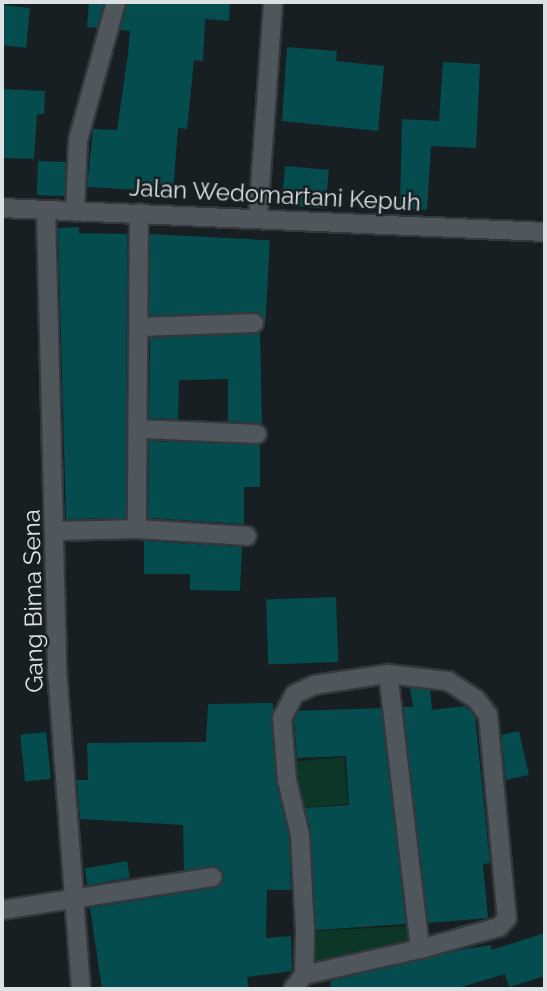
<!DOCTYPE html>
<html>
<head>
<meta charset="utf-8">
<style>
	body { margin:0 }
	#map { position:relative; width:547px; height:991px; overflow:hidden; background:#171f23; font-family:Raleway,sans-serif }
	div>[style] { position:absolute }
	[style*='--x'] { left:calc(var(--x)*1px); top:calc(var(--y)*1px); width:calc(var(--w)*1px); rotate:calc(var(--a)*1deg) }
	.green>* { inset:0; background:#0c3626; transform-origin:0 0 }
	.building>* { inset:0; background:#054c4e; transform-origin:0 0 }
	.roads { filter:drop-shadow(2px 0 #34383c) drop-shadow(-2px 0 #34383c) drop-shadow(0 2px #34383c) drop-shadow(0 -2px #34383c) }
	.street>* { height:18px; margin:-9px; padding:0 9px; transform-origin:9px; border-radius:9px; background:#4f575c }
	span { translate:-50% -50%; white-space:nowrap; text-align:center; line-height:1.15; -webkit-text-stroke:5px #171f23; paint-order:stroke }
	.street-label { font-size:24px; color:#dce1e4 }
	.frame { position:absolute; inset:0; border:4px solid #dce1e4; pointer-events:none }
</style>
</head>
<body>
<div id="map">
	<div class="green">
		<div style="left:344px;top:757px;width:47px;height:54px;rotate:85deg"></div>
		<div style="clip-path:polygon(411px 926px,413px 947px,312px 971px,308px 931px)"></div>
	</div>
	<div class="building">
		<div style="clip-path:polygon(89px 2px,104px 2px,97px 28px,87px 27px)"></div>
		<div style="clip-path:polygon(127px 2px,230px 2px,229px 21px,205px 19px,203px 61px,194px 60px,187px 129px,178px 128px,173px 192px,87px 187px,93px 129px,117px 130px,128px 54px,130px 31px,120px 30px)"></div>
		<div style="clip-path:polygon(2px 5px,30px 8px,26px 48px,2px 45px)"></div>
		<div style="clip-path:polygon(287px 47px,337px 51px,336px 61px,384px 66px,378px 131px,282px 121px)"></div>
		<div style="clip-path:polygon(443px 62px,480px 64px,476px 148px,431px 146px,427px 210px,400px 208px,402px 119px,439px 121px)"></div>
		<div style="clip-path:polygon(2px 89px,45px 91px,44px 114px,37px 114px,34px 159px,2px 158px)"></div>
		<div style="left:38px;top:161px;width:28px;height:34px;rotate:2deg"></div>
		<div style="left:285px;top:166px;width:44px;height:39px;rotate:5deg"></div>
		<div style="clip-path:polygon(79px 227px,79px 233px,127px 234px,126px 518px,66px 519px,58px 228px)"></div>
		<div style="left:150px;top:234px;width:120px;height:81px;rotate:3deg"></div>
		<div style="clip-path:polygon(260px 332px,262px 424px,228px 421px,228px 379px,179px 380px,178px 419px,149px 418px,150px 338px)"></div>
		<div style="clip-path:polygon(149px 441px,260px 445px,260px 487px,244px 487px,244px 524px,148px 518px)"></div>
		<div style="clip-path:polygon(144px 541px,242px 547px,240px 591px,190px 590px,190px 574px,144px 574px)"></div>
		<div style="left:336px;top:597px;width:65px;height:70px;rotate:88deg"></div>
		<div style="clip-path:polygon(410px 688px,430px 690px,432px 710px,465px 706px,475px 716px,490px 863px,483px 864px,488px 918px,428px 923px,403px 707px,413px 707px)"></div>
		<div style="clip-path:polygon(273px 703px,276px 781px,289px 837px,291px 890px,267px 890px,266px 938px,291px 936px,292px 971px,247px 977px,249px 989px,102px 989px,90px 908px,214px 888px,223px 876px,215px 866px,184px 870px,183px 825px,80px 819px,77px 780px,88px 780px,87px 743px,206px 742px,208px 704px)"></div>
		<div style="clip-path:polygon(381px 708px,406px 924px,316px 930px,305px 808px,349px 805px,346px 756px,297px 758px,294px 720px,299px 711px)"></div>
		<div style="clip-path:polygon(519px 731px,529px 775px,506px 780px,501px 735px)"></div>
		<div style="left:46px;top:732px;width:47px;height:26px;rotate:84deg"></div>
		<div style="left:127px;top:861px;width:17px;height:43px;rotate:80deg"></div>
		<div style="clip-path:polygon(545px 933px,545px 976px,509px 987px,505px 974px,455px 989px,331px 989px,330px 981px,459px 950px,491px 945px,491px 950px)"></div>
	</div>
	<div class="roads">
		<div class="street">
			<div style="--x:2;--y:208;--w:544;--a:2.53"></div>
			<div style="--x:46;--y:211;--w:459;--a:88.6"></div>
			<div style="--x:57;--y:670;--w:320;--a:85.7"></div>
			<div style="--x:75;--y:212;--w:72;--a:-87.6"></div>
			<div style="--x:78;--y:140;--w:143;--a:-74.6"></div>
			<div style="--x:139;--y:213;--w:316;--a:90.4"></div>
			<div style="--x:137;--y:529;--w:110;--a:3.6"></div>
			<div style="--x:258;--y:218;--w:217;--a:-86"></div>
			<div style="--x:140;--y:327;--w:114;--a:-2"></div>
			<div style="--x:138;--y:429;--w:119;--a:2.4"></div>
			<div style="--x:57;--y:531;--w:80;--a:-1.4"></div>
			<div style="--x:2;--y:910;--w:213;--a:-8.9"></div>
			<div style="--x:304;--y:975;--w:119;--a:-12.6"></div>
			<div style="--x:420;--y:949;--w:277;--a:-96.6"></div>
			<div style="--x:293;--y:989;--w:18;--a:-52"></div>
			<div style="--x:304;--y:975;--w:45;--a:-88.7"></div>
			<div style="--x:305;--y:930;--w:95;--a:-93"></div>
			<div style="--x:300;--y:835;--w:57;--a:-103.3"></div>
			<div style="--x:287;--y:780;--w:62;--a:-94.6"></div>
			<div style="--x:282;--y:718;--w:27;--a:-62"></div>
			<div style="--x:295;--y:694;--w:21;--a:-25"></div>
			<div style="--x:314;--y:685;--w:75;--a:-8.5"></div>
			<div style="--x:388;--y:674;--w:60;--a:6.7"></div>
			<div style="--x:448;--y:681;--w:33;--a:33"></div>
			<div style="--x:476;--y:699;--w:20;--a:53"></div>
			<div style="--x:488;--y:715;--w:204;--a:84.7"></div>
			<div style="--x:507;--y:918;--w:12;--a:132"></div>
			<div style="--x:499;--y:927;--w:82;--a:164.4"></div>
		</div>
	</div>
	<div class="street-label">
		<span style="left:275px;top:195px;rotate:3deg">Jalan Wedomartani Kepuh</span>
		<span style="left:33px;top:601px;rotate:-91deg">Gang Bima Sena</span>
	</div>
	<div class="frame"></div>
</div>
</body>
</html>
